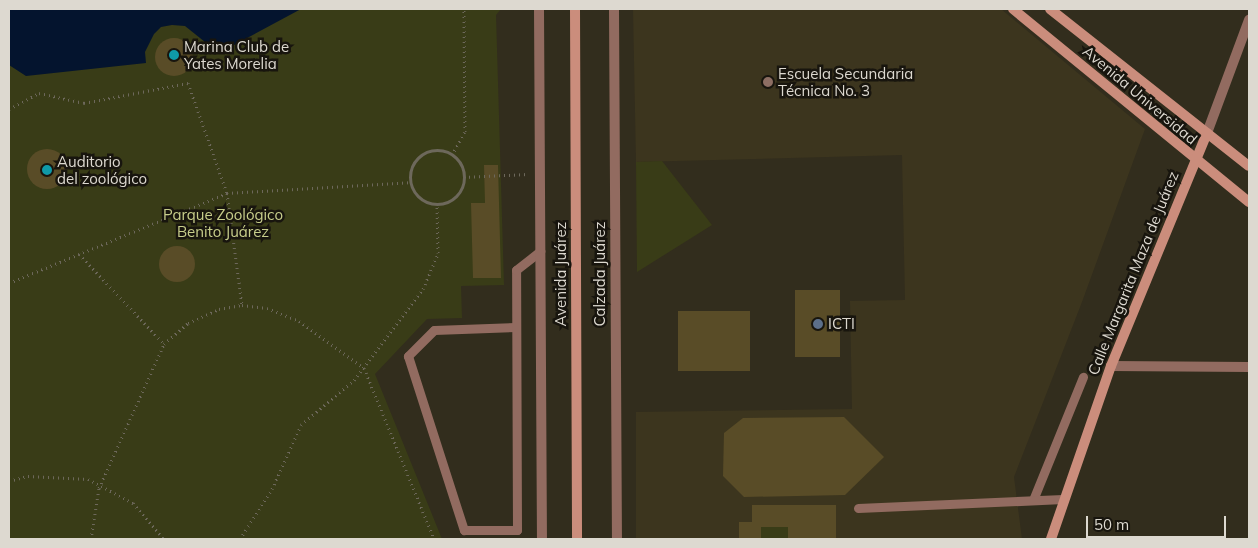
<!DOCTYPE html>
<html>
<head>
<meta charset="utf-8">
<style>
	body { margin:0 }
	#map { position:relative; width:1258px; height:548px; overflow:hidden; background:#322d1d; font-family:Mulish,sans-serif }
	div>[style] { position:absolute }
	[style*='--x'] { left:calc(var(--x)*1px); top:calc(var(--y)*1px); width:calc(var(--w)*1px); rotate:calc(var(--a)*1deg) }
	.built>* { inset:0; background:#3c351e }
	.green>* { inset:0; background:#393c17; transform-origin:0 0 }
	.water>* { inset:0; background:#04142e }
	.building>* { inset:0; background:#594c27; transform-origin:0 0 }
	.round { border-radius:50% }
	.path>* { height:3px; margin-top:-1.5px; transform-origin:0; background:repeating-linear-gradient(90deg,#6d685b 0 1px,transparent 0 5px) }
	.path>.ring { margin:-1.5px; padding:0; box-sizing:content-box; background:none; border:3px solid #6d685b; border-radius:50% }
	.lane>* { height:9px; margin:-4.5px; padding:0 4.5px; transform-origin:4.5px; border-radius:4.5px; background:#926b60 }
	.street>* { height:10px; margin:-5px; padding:0 5px; transform-origin:5px; border-radius:5px; background:#926b60 }
	.secondary>* { height:10px; margin:-5px; padding:0 5px; transform-origin:5px; border-radius:5px; background:#cb8d7c }
	.dots>* { width:14px; height:14px; translate:-50% -50%; box-sizing:border-box; border:2px solid #18150e; border-radius:50% }
	span { translate:-50% -50%; white-space:nowrap; text-align:center; line-height:1.15; -webkit-text-stroke:5px #18150e; paint-order:stroke }
	.poi-label { font-size:15px; color:#ddd9d0 }
	.left { translate:0 -50%; text-align:left }
	.street-label { font-size:15px; color:#ddd9d0 }
	.park-label { font-size:15px; color:#c8ce8b }
	.frame { position:absolute; inset:0; border:10px solid #ddd9d0; pointer-events:none }
	.scale { position:absolute; left:1086px; top:516px; width:140px; height:22px; box-sizing:border-box; border:2px solid #ddd9d0; border-top:0; padding-left:6px; font-size:15px; line-height:18px; white-space:nowrap; color:#ddd9d0; -webkit-text-stroke:4px #18150e; paint-order:stroke }
</style>
</head>
<body>
<div id="map">
	<div class="built">
		<div style="clip-path:polygon(633px 9px,1001px 9px,1145px 129px,1082px 302px,1014px 477px,1022px 539px,636px 539px,636px 412px,852px 409px,850px 301px,905px 300px,902px 155px,636px 162px)"></div>
	</div>
	<div class="green">
		<div style="clip-path:polygon(9px 9px,501px 9px,496px 15px,504px 285px,461px 286px,462px 318px,427px 319px,375px 374px,442px 539px,9px 539px)"></div>
		<div style="clip-path:polygon(662px 161px,712px 225px,637px 272px,636px 162px)"></div>
		<div style="left:761px;top:527px;width:27px;height:12px"></div>
	</div>
	<div class="water">
		<div style="clip-path:polygon(9px 9px,301px 9px,223px 51px,210px 46px,185px 26px,172px 25px,161px 27px,154px 34px,145px 52px,146px 63px,26px 76px,9px 65px)"></div>
	</div>
	<div class="building">
		<div class="round" style="left:155px;top:38px;width:38px;height:38px"></div>
		<div class="round" style="left:27px;top:149px;width:40px;height:40px"></div>
		<div style="clip-path:polygon(484px 165px,498px 165px,501px 278px,473px 278px,471px 203px,485px 203px)"></div>
		<div class="round" style="left:159px;top:246px;width:36px;height:36px"></div>
		<div style="left:840px;top:290px;width:67px;height:45px;rotate:90deg"></div>
		<div style="left:678px;top:311px;width:72px;height:60px"></div>
		<div style="clip-path:polygon(844px 417px,884px 457px,845px 495px,744px 497px,723px 476px,724px 433px,743px 418px)"></div>
		<div style="clip-path:polygon(752px 505px,836px 505px,836px 539px,788px 539px,788px 527px,761px 527px,761px 539px,739px 539px,739px 522px,752px 522px)"></div>
	</div>
	<div class="path">
		<div style="--x:9;--y:109;--w:34;--a:-28"></div>
		<div style="--x:39;--y:93;--w:46;--a:12.5"></div>
		<div style="--x:84;--y:103;--w:106;--a:-10.9"></div>
		<div style="--x:188;--y:83;--w:117;--a:70.5"></div>
		<div style="--x:227;--y:193;--w:113;--a:82.4"></div>
		<div class="ring" style="left:410px;top:150px;width:51px;height:51px"></div>
		<div style="--x:452;--y:155;--w:26;--a:-61"></div>
		<div style="--x:465;--y:132;--w:123;--a:-90.5"></div>
		<div style="--x:464;--y:177;--w:64;--a:-2.7"></div>
		<div style="--x:79;--y:254;--w:124;--a:46.6"></div>
		<div style="--x:9;--y:283;--w:236;--a:-22.4"></div>
		<div style="--x:227;--y:193;--w:183;--a:-3.4"></div>
		<div style="--x:9;--y:481;--w:20;--a:-15"></div>
		<div style="--x:28;--y:476;--w:60;--a:2.9"></div>
		<div style="--x:88;--y:479;--w:51;--a:28.1"></div>
		<div style="--x:133;--y:503;--w:48;--a:49.3"></div>
		<div style="--x:91;--y:539;--w:52;--a:-81.1"></div>
		<div style="--x:99;--y:488;--w:158;--a:-65.7"></div>
		<div style="--x:164;--y:344;--w:32;--a:-41"></div>
		<div style="--x:188;--y:323;--w:34;--a:-24"></div>
		<div style="--x:219;--y:309;--w:23;--a:-10"></div>
		<div style="--x:242;--y:305;--w:25;--a:7"></div>
		<div style="--x:267;--y:308;--w:35;--a:22"></div>
		<div style="--x:299;--y:321;--w:80;--a:35.9"></div>
		<div style="--x:364;--y:368;--w:185;--a:67.7"></div>
		<div style="--x:240;--y:539;--w:59;--a:-57.4"></div>
		<div style="--x:272;--y:489;--w:70;--a:-65.6"></div>
		<div style="--x:301;--y:425;--w:70;--a:-40.3"></div>
		<div style="--x:354;--y:380;--w:114;--a:-52.8"></div>
		<div style="--x:423;--y:289;--w:39;--a:-67"></div>
		<div style="--x:438;--y:253;--w:49;--a:-91.2"></div>
	</div>
	<div class="lane">
		<div style="--x:516;--y:327;--w:82;--a:177.9"></div>
		<div style="--x:434;--y:330;--w:37;--a:135"></div>
		<div style="--x:408;--y:356;--w:183;--a:72.2"></div>
		<div style="--x:464;--y:530;--w:53;--a:0"></div>
		<div style="--x:517;--y:530;--w:260;--a:-90.2"></div>
		<div style="--x:516;--y:270;--w:31;--a:-38"></div>
		<div style="--x:1033;--y:500;--w:133;--a:-67.9"></div>
		<div style="--x:858;--y:508;--w:205;--a:-2.5"></div>
	</div>
	<div class="street">
		<div style="--x:539;--y:9;--w:530;--a:89.68"></div>
		<div style="--x:614;--y:9;--w:530;--a:89.68"></div>
		<div style="--x:1207;--y:133;--w:121;--a:-69.6"></div>
		<div style="--x:1111;--y:366;--w:138;--a:0.4"></div>
	</div>
	<div class="secondary">
		<div style="--x:575;--y:9;--w:530;--a:89.78"></div>
		<div style="--x:1013;--y:9;--w:305;--a:39.3"></div>
		<div style="--x:1050;--y:9;--w:253;--a:38.3"></div>
		<div style="--x:1051;--y:539;--w:183;--a:-70.9"></div>
		<div style="--x:1111;--y:366;--w:252;--a:-67.6"></div>
	</div>
	<div class="dots">
		<div style="left:174px;top:55px;background:#0f9aa8"></div>
		<div style="left:768px;top:82px;background:#8d6e63"></div>
		<div style="left:47px;top:170px;background:#0f9aa8"></div>
		<div style="left:818px;top:324px;background:#5c6f8a"></div>
	</div>
	<div class="poi-label">
		<span class="left" style="left:184px;top:55px">Marina Club de<br>Yates Morelia</span>
		<span class="left" style="left:778px;top:82px">Escuela Secundaria<br>Técnica No. 3</span>
		<span class="left" style="left:57px;top:170px">Auditorio<br>del zoológico</span>
		<span class="left" style="left:828px;top:324px">ICTI</span>
	</div>
	<div class="street-label">
		<span style="left:1140px;top:95px;rotate:40deg">Avenida Universidad</span>
		<span style="left:1133px;top:273px;rotate:-68deg">Calle Margarita Maza de Juárez</span>
		<span style="left:561px;top:274px;rotate:-90deg">Avenida Juárez</span>
		<span style="left:600px;top:274px;rotate:-90deg">Calzada Juárez</span>
	</div>
	<div class="park-label">
		<span style="left:223px;top:223px">Parque Zoológico<br>Benito Juárez</span>
	</div>
	<div class="frame"></div>
	<div class="scale">50 m</div>
</div>
</body>
</html>
